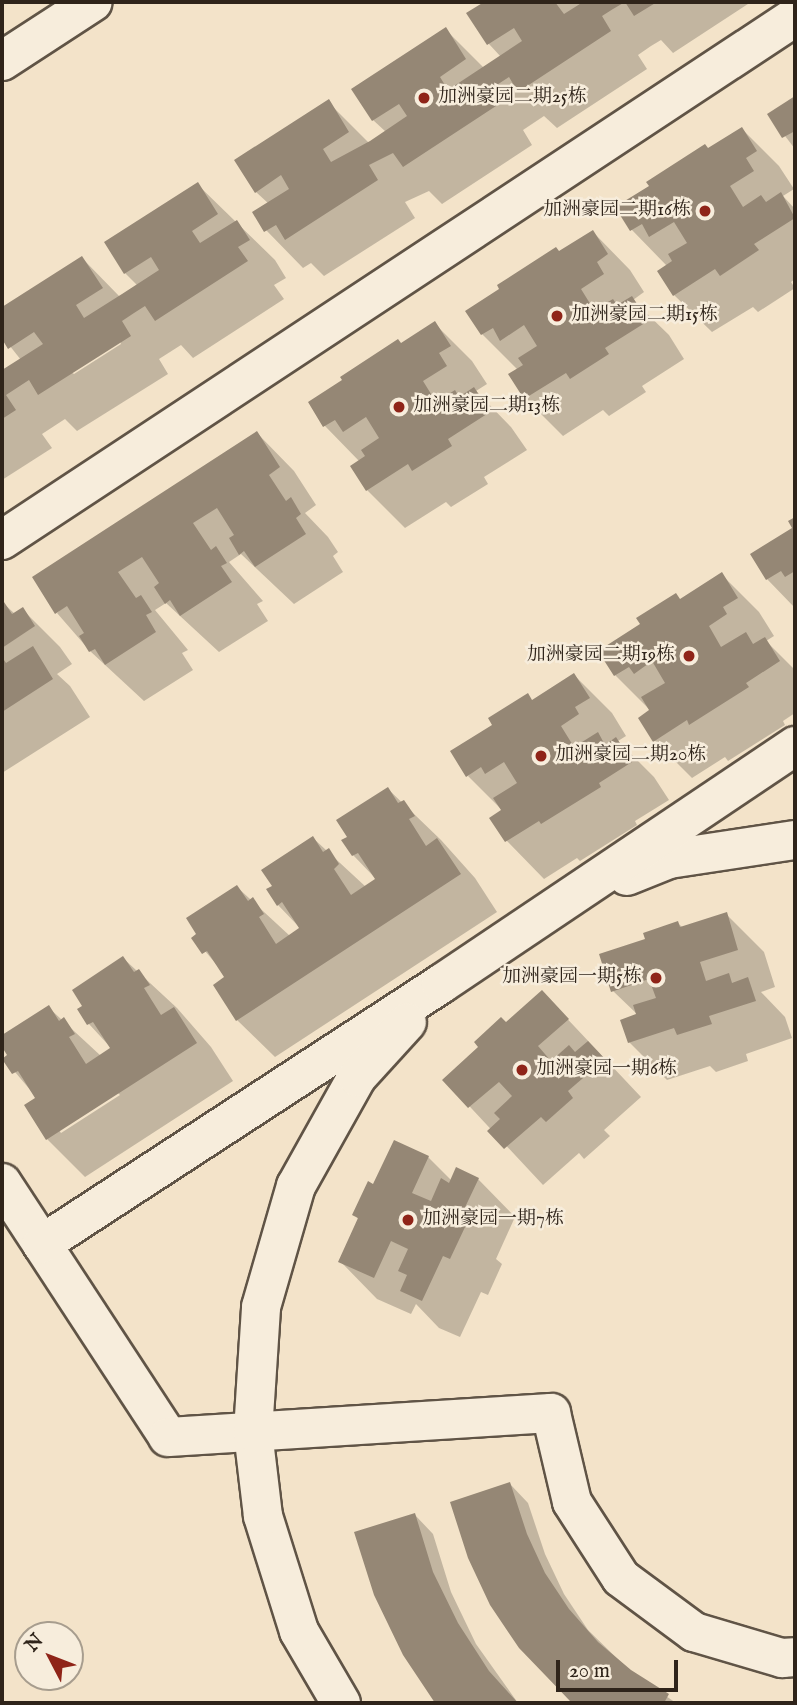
<!DOCTYPE html>
<html>
<head>
<meta charset="utf-8">
<style>
	body { margin:0 }
	#map { position:relative; width:797px; height:1705px; overflow:hidden; background:#f3e3c9; font-family:"IM FELL English","Noto Serif SC",serif }
	div>[style] { position:absolute }
	[style*='--x'] { left:calc(var(--x)*1px); top:calc(var(--y)*1px); width:calc(var(--w)*1px); rotate:calc(var(--a)*1deg) }
	.shadow>* { inset:0; background:#0003 }
	.building>* { inset:0; background:#958775 }
	.roads { filter:drop-shadow(2px 0 #605446) drop-shadow(-2px 0 #605446) drop-shadow(0 2px #605446) drop-shadow(0 -2px #605446) }
	.minor>* { height:38px; margin:-19px; padding:0 19px; transform-origin:19px; border-radius:19px; background:#f7eddc }
	.dots>* { width:19px; height:19px; translate:-50% -50%; box-sizing:border-box; border:4px solid #f7eddc; border-radius:50% }
	span { translate:-50% -50%; white-space:nowrap; text-align:center; line-height:1.15; -webkit-text-stroke:5px #f7eddc; paint-order:stroke }
	.poi-label { font-size:19px; color:#2f241a }
	.left { translate:0 -50%; text-align:left }
	.right { translate:-100% -50%; text-align:right }
	.frame { position:absolute; inset:0; border:4px solid #2f241a; pointer-events:none }
	.north { position:absolute; left:14px; top:1621px; width:70px; height:70px; box-sizing:border-box; background:#f7eddc; border:2px solid #a79d8e; border-radius:50%; rotate:312deg; font-size:19px; font-weight:700; line-height:28px; text-align:center; color:#2f241a }
	.north::after { content:''; display:block; margin:auto; width:24px; height:32px; background:#8f2418; clip-path:polygon(50% 0,100% 100%,50% 72%,0 100%) }
	.scale { position:absolute; left:556px; top:1660px; width:122px; height:32px; box-sizing:border-box; border:4px solid #2f241a; border-top:0; padding-left:9px; font-size:21px; line-height:24px; white-space:nowrap; color:#2f241a; -webkit-text-stroke:5px #f7eddc; paint-order:stroke }
</style>
</head>
<body>
<div id="map">
	<div class="shadow">
		<div style="clip-path:polygon(487px 2px,751px 2px,673px 53px,661px 40px,651px 46px,638px 55px,647px 69px,557px 128px,544px 116px,523px 130px,532px 145px,442px 204px,429px 191px,405px 202px,415px 218px,324px 276px,311px 263px,303px 268px,266px 230px,269px 204px,256px 192px,328px 102px,369px 143px,386px 132px,373px 120px,445px 29px,484px 68px,501px 57px,489px 44px,469px 14px)"></div>
		<div style="clip-path:polygon(795px 98px,795px 149px,769px 115px)"></div>
		<div style="clip-path:polygon(742px 129px,779px 166px,794px 189px,783px 196px,795px 209px,795px 279px,791px 282px,795px 288px,758px 312px,753px 307px,712px 332px,674px 295px,667px 266px,632px 230px,617px 208px)"></div>
		<div style="clip-path:polygon(evenodd,197px 184px,275px 260px,286px 278px,274px 285px,284px 299px,193px 358px,181px 345px,159px 359px,168px 374px,77px 431px,65px 419px,42px 434px,52px 448px,2px 480px,2px 369px,4px 371px,21px 360px,2px 336px,2px 309px,82px 258px,120px 297px,138px 286px,125px 273px,106px 242px,197px 184px,120px 341px,121px 344px,74px 374px,71px 372px,120px 341px)"></div>
		<div style="clip-path:polygon(593px 232px,630px 270px,644px 292px,633px 300px,669px 335px,684px 359px,642px 386px,646px 392px,609px 416px,603px 410px,563px 436px,525px 398px,518px 370px,482px 334px,560px 253px)"></div>
		<div style="clip-path:polygon(435px 324px,472px 361px,487px 384px,476px 391px,511px 427px,527px 450px,484px 477px,488px 484px,451px 507px,446px 502px,405px 528px,367px 490px,360px 462px,325px 426px,310px 403px)"></div>
		<div style="clip-path:polygon(257px 433px,294px 471px,316px 505px,305px 513px,328px 537px,338px 552px,333px 556px,343px 572px,294px 604px,241px 554px,229px 562px,263px 601px,257px 604px,268px 621px,219px 652px,166px 603px,155px 610px,188px 650px,182px 653px,193px 670px,144px 701px,90px 651px,57px 613px)"></div>
		<div style="clip-path:polygon(795px 519px,795px 608px,767px 579px,795px 528px,790px 522px)"></div>
		<div style="clip-path:polygon(722px 575px,759px 612px,774px 636px,766px 641px,795px 670px,795px 713px,783px 721px,785px 725px,728px 761px,725px 757px,692px 778px,655px 741px,651px 711px,615px 675px,681px 600px)"></div>
		<div style="clip-path:polygon(2px 602px,15px 614px,23px 610px,60px 647px,72px 664px,57px 674px,70px 686px,90px 717px,2px 773px)"></div>
		<div style="clip-path:polygon(574px 675px,612px 713px,626px 736px,618px 741px,654px 777px,669px 800px,635px 821px,637px 825px,580px 861px,577px 858px,544px 879px,507px 841px,492px 818px,503px 811px,468px 776px,533px 701px)"></div>
		<div style="clip-path:polygon(388px 789px,441px 840px,475px 878px,497px 912px,275px 1057px,237px 1020px,227px 977px,194px 938px,237px 887px,290px 936px,301px 929px,278px 905px,274px 887px,313px 838px,366px 887px,377px 880px,353px 855px,349px 837px)"></div>
		<div style="clip-path:polygon(726px 914px,764px 952px,775px 987px,761px 992px,785px 1017px,792px 1038px,746px 1054px,748px 1061px,716px 1072px,710px 1066px,667px 1080px,629px 1042px,638px 1015px,613px 991px,648px 940px,678px 923px,683px 928px)"></div>
		<div style="clip-path:polygon(evenodd,123px 958px,177px 1008px,211px 1047px,233px 1081px,85px 1177px,47px 1139px,26px 1106px,37px 1098px,4px 1059px,10px 1055px,2px 1044px,2px 1037px,48px 1007px,101px 1056px,112px 1049px,89px 1024px,123px 958px,117px 1092px,120px 1095px,61px 1133px,59px 1130px,117px 1092px)"></div>
		<div style="clip-path:polygon(542px 992px,641px 1097px,604px 1130px,610px 1136px,584px 1159px,579px 1153px,543px 1185px,445px 1080px)"></div>
		<div style="clip-path:polygon(428px 1157px,452px 1181px,478px 1179px,515px 1217px,496px 1259px,502px 1264px,488px 1295px,481px 1292px,460px 1337px,439px 1328px,416px 1304px,411px 1314px,377px 1299px,340px 1261px,359px 1220px,354px 1214px,374px 1186px)"></div>
		<div style="clip-path:polygon(510px 1484px,528px 1503px,545px 1554px,564px 1594px,588px 1630px,630px 1671px,676px 1703px,572px 1703px,520px 1647px)"></div>
		<div style="clip-path:polygon(415px 1515px,433px 1534px,451px 1592px,476px 1644px,518px 1703px,437px 1703px,404px 1654px)"></div>
	</div>
	<div class="building">
		<div style="clip-path:polygon(484px 2px,555px 2px,564px 14px,583px 2px,657px 2px,634px 16px,625px 2px,613px 9px,602px 16px,611px 31px,518px 92px,509px 77px,486px 92px,496px 106px,403px 167px,393px 153px,369px 165px,378px 180px,285px 240px,276px 225px,264px 232px,252px 212px,289px 189px,281px 175px,255px 193px,234px 160px,329px 99px,349px 132px,323px 149px,331px 162px,370px 141px,407px 116px,399px 104px,372px 121px,351px 89px,446px 27px,466px 59px,440px 77px,448px 90px,522px 41px,514px 28px,487px 45px,466px 13px)"></div>
		<div style="clip-path:polygon(795px 96px,795px 131px,782px 138px,767px 114px)"></div>
		<div style="clip-path:polygon(742px 127px,757px 151px,746px 158px,754px 171px,730px 186px,743px 207px,761px 195px,766px 202px,781px 192px,795px 218px,754px 244px,759px 250px,720px 276px,715px 269px,673px 296px,657px 271px,672px 261px,668px 254px,687px 243px,674px 222px,649px 237px,642px 224px,630px 231px,615px 207px,649px 186px,646px 182px,705px 144px,708px 148px)"></div>
		<div style="clip-path:polygon(198px 182px,218px 214px,192px 231px,200px 243px,237px 220px,250px 240px,238px 247px,248px 261px,155px 321px,145px 306px,134px 313px,122px 321px,131px 336px,38px 395px,29px 380px,6px 395px,16px 410px,2px 419px,2px 370px,43px 344px,34px 332px,8px 349px,2px 339px,2px 307px,82px 256px,103px 288px,76px 305px,84px 318px,122px 294px,159px 270px,151px 257px,124px 274px,104px 242px)"></div>
		<div style="clip-path:polygon(593px 230px,608px 254px,597px 262px,604px 274px,581px 289px,594px 310px,613px 299px,617px 305px,632px 296px,648px 321px,605px 348px,609px 354px,570px 379px,566px 373px,524px 399px,508px 374px,523px 365px,518px 358px,537px 346px,524px 325px,500px 341px,493px 328px,481px 335px,465px 311px,499px 289px,497px 285px,556px 247px,559px 251px)"></div>
		<div style="clip-path:polygon(435px 321px,451px 346px,439px 353px,447px 366px,423px 381px,436px 402px,455px 390px,459px 397px,474px 387px,490px 412px,448px 439px,452px 446px,412px 471px,408px 464px,366px 491px,350px 466px,365px 456px,361px 450px,379px 438px,366px 417px,343px 432px,335px 420px,323px 427px,308px 402px,342px 380px,340px 377px,398px 339px,401px 343px)"></div>
		<div style="clip-path:polygon(257px 431px,280px 467px,269px 475px,286px 501px,291px 497px,301px 514px,296px 518px,306px 534px,255px 567px,244px 551px,239px 555px,229px 538px,234px 535px,217px 508px,193px 523px,211px 550px,216px 546px,227px 563px,221px 566px,232px 582px,180px 616px,170px 600px,165px 604px,154px 587px,159px 583px,142px 557px,118px 572px,136px 598px,141px 595px,152px 612px,146px 615px,156px 632px,105px 665px,95px 649px,89px 652px,79px 636px,84px 633px,67px 606px,55px 614px,32px 577px)"></div>
		<div style="clip-path:polygon(795px 517px,795px 571px,785px 577px,781px 571px,766px 580px,750px 554px,792px 528px,788px 521px)"></div>
		<div style="clip-path:polygon(722px 572px,738px 598px,723px 607px,727px 614px,709px 626px,721px 647px,746px 632px,753px 644px,765px 637px,780px 661px,746px 683px,749px 687px,689px 725px,687px 720px,653px 742px,638px 718px,649px 710px,641px 697px,665px 683px,652px 661px,634px 674px,629px 667px,614px 676px,598px 651px,640px 624px,636px 618px,676px 593px,680px 599px)"></div>
		<div style="clip-path:polygon(2px 599px,12px 614px,23px 607px,35px 626px,2px 648px)"></div>
		<div style="clip-path:polygon(33px 646px,53px 679px,2px 712px,2px 657px,6px 663px)"></div>
		<div style="clip-path:polygon(574px 673px,590px 698px,575px 707px,579px 714px,561px 726px,574px 747px,598px 732px,605px 745px,616px 737px,632px 762px,599px 783px,601px 787px,541px 824px,539px 821px,505px 842px,489px 818px,501px 810px,493px 798px,517px 783px,504px 762px,485px 774px,481px 767px,466px 777px,450px 751px,492px 725px,488px 718px,528px 693px,532px 700px)"></div>
		<div style="clip-path:polygon(388px 787px,398px 803px,404px 800px,415px 816px,409px 819px,426px 846px,437px 838px,461px 874px,236px 1021px,213px 985px,224px 977px,207px 951px,202px 954px,191px 938px,196px 934px,186px 918px,237px 885px,248px 901px,253px 897px,264px 914px,259px 917px,276px 944px,299px 928px,282px 902px,277px 906px,266px 889px,272px 886px,261px 870px,313px 836px,323px 852px,329px 848px,339px 864px,334px 869px,351px 895px,375px 879px,358px 853px,352px 856px,341px 840px,347px 837px,336px 820px)"></div>
		<div style="clip-path:polygon(727px 912px,738px 950px,700px 962px,706px 981px,729px 973px,732px 983px,748px 977px,756px 1001px,709px 1016px,712px 1024px,677px 1035px,674px 1028px,628px 1043px,620px 1020px,636px 1014px,633px 1005px,656px 998px,649px 979px,611px 992px,599px 954px,645px 939px,643px 933px,678px 921px,680px 927px)"></div>
		<div style="clip-path:polygon(123px 956px,134px 972px,139px 969px,150px 985px,144px 988px,161px 1015px,174px 1007px,197px 1043px,46px 1140px,24px 1105px,35px 1098px,18px 1071px,12px 1074px,2px 1059px,7px 1055px,2px 1047px,2px 1035px,49px 1005px,59px 1021px,64px 1017px,75px 1034px,69px 1037px,86px 1064px,110px 1048px,93px 1022px,87px 1025px,77px 1009px,82px 1006px,72px 990px)"></div>
		<div style="clip-path:polygon(542px 990px,569px 1019px,538px 1046px,551px 1061px,569px 1045px,575px 1052px,588px 1041px,605px 1059px,568px 1091px,573px 1098px,546px 1122px,541px 1117px,504px 1149px,487px 1131px,500px 1119px,494px 1113px,512px 1096px,499px 1082px,468px 1108px,442px 1080px,478px 1047px,474px 1042px,501px 1017px,506px 1022px)"></div>
		<div style="clip-path:polygon(394px 1140px,429px 1156px,412px 1193px,431px 1201px,441px 1178px,449px 1183px,456px 1167px,479px 1178px,458px 1222px,466px 1225px,450px 1259px,443px 1256px,422px 1301px,400px 1291px,407px 1275px,398px 1271px,408px 1249px,391px 1241px,374px 1278px,338px 1262px,358px 1218px,352px 1215px,368px 1181px,373px 1184px)"></div>
		<div style="clip-path:polygon(510px 1482px,527px 1534px,545px 1573px,569px 1609px,598px 1642px,631px 1670px,669px 1694px,664px 1703px,572px 1703px,519px 1648px,490px 1605px,468px 1558px,450px 1502px)"></div>
		<div style="clip-path:polygon(415px 1513px,433px 1572px,458px 1623px,489px 1671px,518px 1703px,435px 1703px,403px 1655px,374px 1595px,354px 1532px)"></div>
	</div>
	<div class="roads">
		<div class="minor">
			<div style="--x:2;--y:61;--w:108;--a:-33"></div>
			<div style="--x:2;--y:540;--w:950;--a:-33.41"></div>
			<div style="--x:627;--y:876;--w:45;--a:-22"></div>
			<div style="--x:669;--y:859;--w:127;--a:-8.6"></div>
			<div style="--x:2;--y:1183;--w:303;--a:56.8"></div>
			<div style="--x:168;--y:1437;--w:384;--a:-3.6"></div>
			<div style="--x:551;--y:1413;--w:91;--a:76.7"></div>
			<div style="--x:572;--y:1502;--w:90;--a:57.2"></div>
			<div style="--x:621;--y:1578;--w:91;--a:36.5"></div>
			<div style="--x:694;--y:1632;--w:92;--a:16.5"></div>
			<div style="--x:782;--y:1658;--w:13;--a:-4"></div>
			<div style="--x:42;--y:1244;--w:476;--a:-33.1"></div>
			<div style="--x:441;--y:984;--w:427;--a:-33.9"></div>
			<div style="--x:341;--y:1703;--w:83;--a:-120.3"></div>
			<div style="--x:299;--y:1631;--w:121;--a:-107.4"></div>
			<div style="--x:263;--y:1516;--w:85;--a:-96.8"></div>
			<div style="--x:253;--y:1432;--w:125;--a:-86.3"></div>
			<div style="--x:261;--y:1307;--w:126;--a:-73.9"></div>
			<div style="--x:296;--y:1186;--w:125;--a:-60.8"></div>
			<div style="--x:357;--y:1077;--w:74;--a:-47.7"></div>
		</div>
	</div>
	<div class="dots">
		<div style="left:424px;top:98px;background:#8f2418"></div>
		<div style="left:705px;top:211px;background:#8f2418"></div>
		<div style="left:557px;top:316px;background:#8f2418"></div>
		<div style="left:399px;top:407px;background:#8f2418"></div>
		<div style="left:689px;top:656px;background:#8f2418"></div>
		<div style="left:541px;top:756px;background:#8f2418"></div>
		<div style="left:656px;top:978px;background:#8f2418"></div>
		<div style="left:522px;top:1070px;background:#8f2418"></div>
		<div style="left:408px;top:1220px;background:#8f2418"></div>
	</div>
	<div class="poi-label">
		<span class="left" style="left:438px;top:98px">加洲豪园二期25栋</span>
		<span class="right" style="left:691px;top:211px">加洲豪园二期16栋</span>
		<span class="left" style="left:571px;top:316px">加洲豪园二期15栋</span>
		<span class="left" style="left:413px;top:407px">加洲豪园二期13栋</span>
		<span class="right" style="left:675px;top:656px">加洲豪园二期19栋</span>
		<span class="left" style="left:555px;top:756px">加洲豪园二期20栋</span>
		<span class="right" style="left:642px;top:978px">加洲豪园一期5栋</span>
		<span class="left" style="left:536px;top:1070px">加洲豪园一期6栋</span>
		<span class="left" style="left:422px;top:1220px">加洲豪园一期7栋</span>
	</div>
	<div class="frame"></div>
	<div class="north">N</div>
	<div class="scale">20 m</div>
</div>
</body>
</html>
